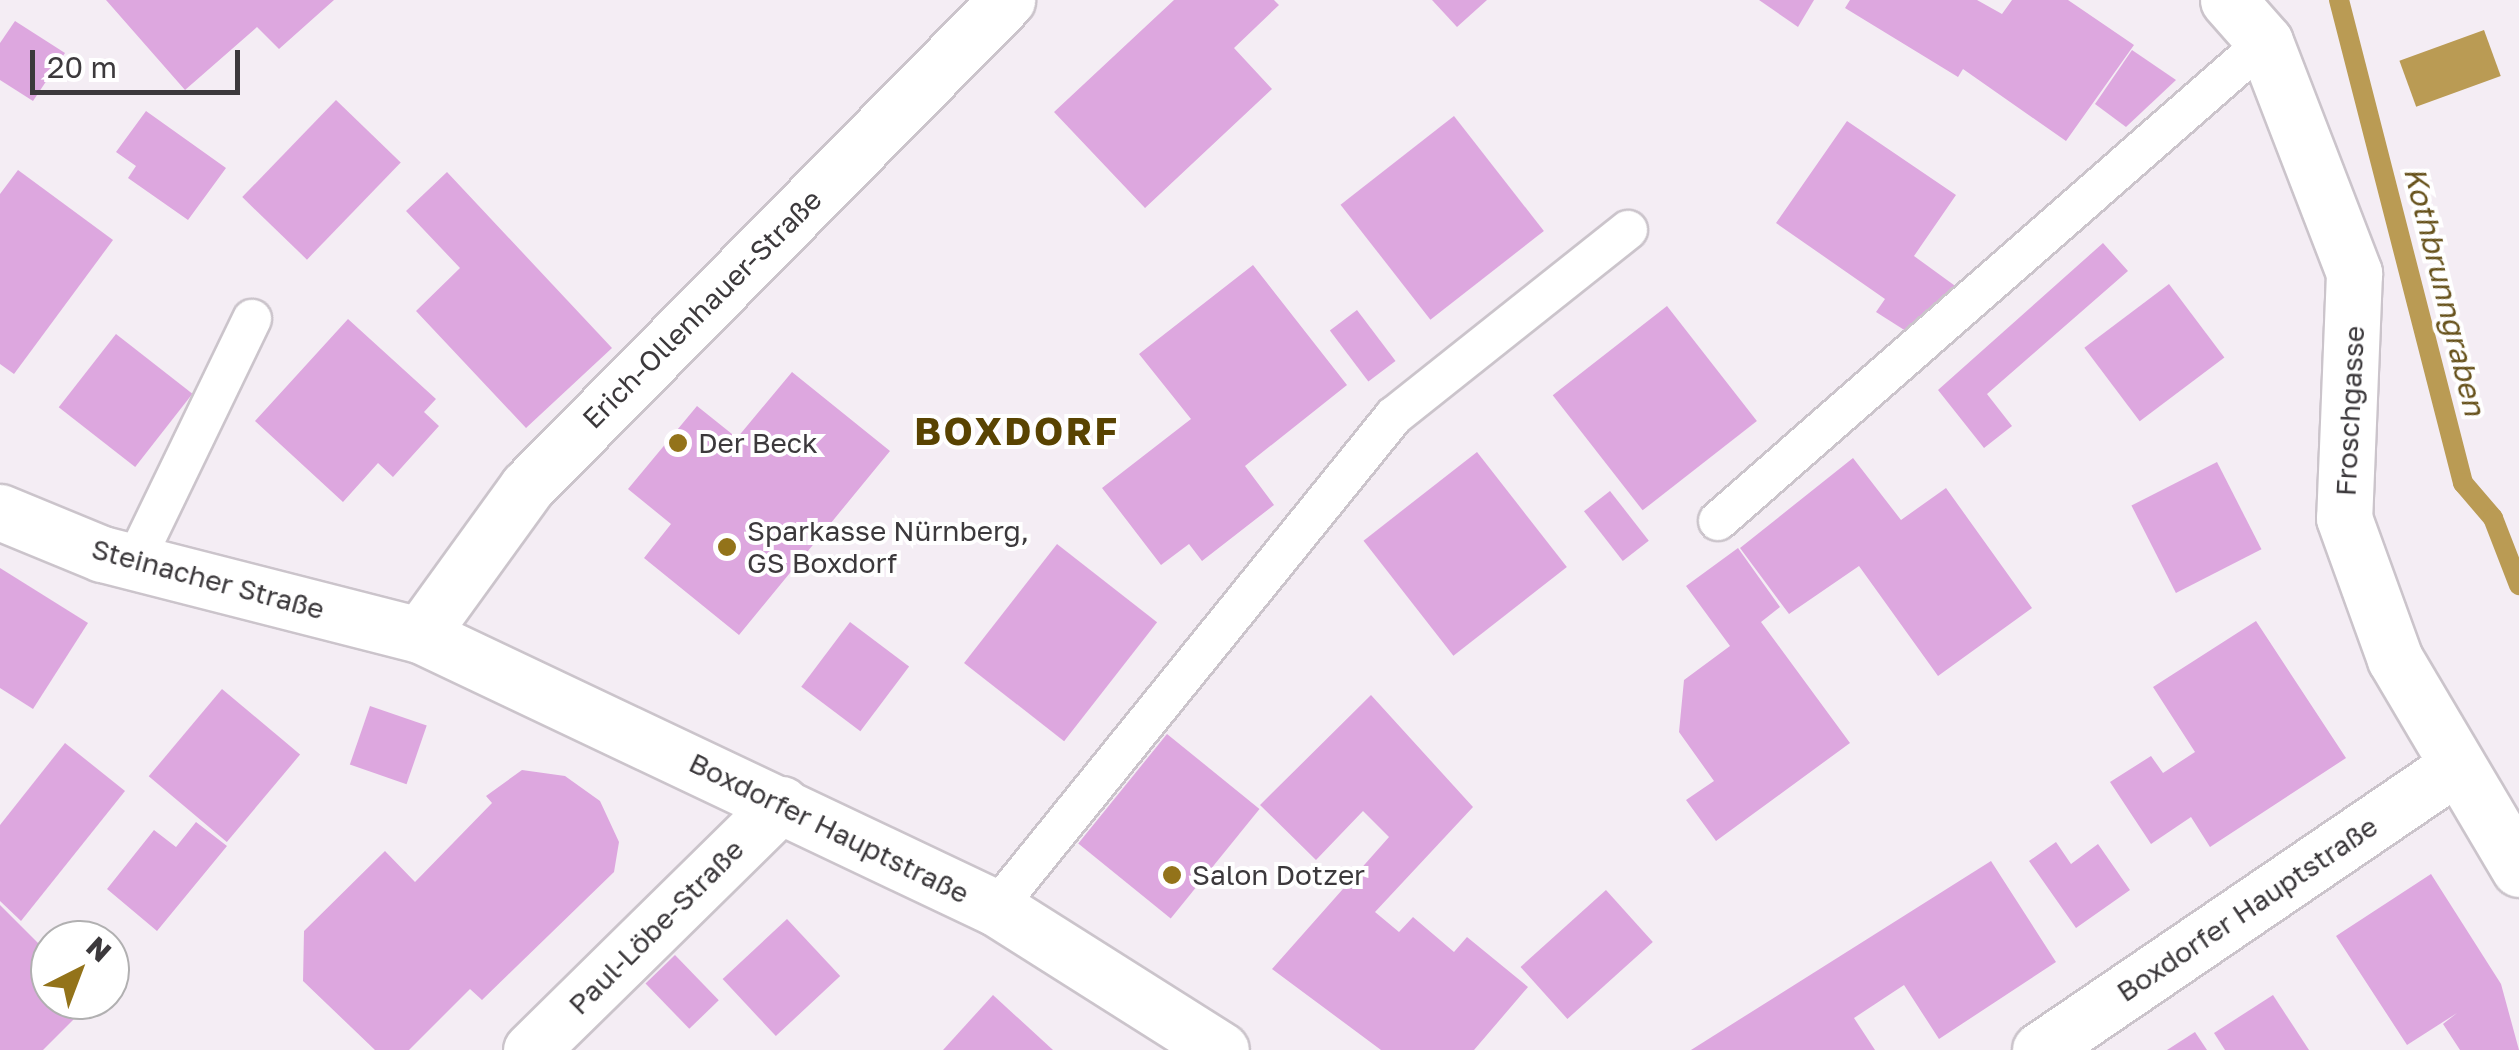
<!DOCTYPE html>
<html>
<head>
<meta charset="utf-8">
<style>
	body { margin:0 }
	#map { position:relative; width:2519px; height:1050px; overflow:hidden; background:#f4edf4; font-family:"Golos Text",sans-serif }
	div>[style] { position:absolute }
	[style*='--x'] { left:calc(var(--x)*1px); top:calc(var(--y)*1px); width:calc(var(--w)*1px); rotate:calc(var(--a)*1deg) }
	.water>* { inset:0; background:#ba9b54; transform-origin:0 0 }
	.stream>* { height:20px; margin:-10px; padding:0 10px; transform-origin:10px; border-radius:10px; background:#ba9b54 }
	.building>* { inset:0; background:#dda7df; transform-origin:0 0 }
	.roads { filter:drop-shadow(2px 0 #cbc4cb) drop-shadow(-2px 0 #cbc4cb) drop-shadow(0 2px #cbc4cb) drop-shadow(0 -2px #cbc4cb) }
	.service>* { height:38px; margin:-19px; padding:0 19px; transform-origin:19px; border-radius:19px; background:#fff }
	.minor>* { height:55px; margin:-27.5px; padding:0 27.5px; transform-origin:27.5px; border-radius:27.5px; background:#fff }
	.dots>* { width:28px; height:28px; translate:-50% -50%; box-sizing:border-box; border:5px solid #fff; border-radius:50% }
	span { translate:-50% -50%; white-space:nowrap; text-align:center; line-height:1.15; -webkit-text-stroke:8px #fff; paint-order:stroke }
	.street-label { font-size:28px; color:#3c393c }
	.poi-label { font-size:28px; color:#3c393c }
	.left { translate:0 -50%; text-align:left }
	.water-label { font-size:30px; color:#67521c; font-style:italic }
	.district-label { font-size:38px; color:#594301; font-weight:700; letter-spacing:2.5px }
	.north { position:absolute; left:30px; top:920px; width:100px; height:100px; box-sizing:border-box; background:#fff; border:2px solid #b1b0b1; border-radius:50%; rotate:42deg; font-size:28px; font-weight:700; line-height:40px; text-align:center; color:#3c393c }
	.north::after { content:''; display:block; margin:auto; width:35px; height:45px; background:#93731a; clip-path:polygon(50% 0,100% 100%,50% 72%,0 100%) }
	.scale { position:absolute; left:30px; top:50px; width:210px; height:45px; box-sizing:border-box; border:5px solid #3c393c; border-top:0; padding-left:12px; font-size:30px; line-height:35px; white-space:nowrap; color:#3c393c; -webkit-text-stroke:8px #fff; paint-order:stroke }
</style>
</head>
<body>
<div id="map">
	<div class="water">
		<div style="left:2484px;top:30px;width:49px;height:90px;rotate:70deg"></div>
	</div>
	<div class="stream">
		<div style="--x:2339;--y:0;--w:499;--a:75.6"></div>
		<div style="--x:2463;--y:483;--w:46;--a:49.4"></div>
		<div style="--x:2493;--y:518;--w:72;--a:68.8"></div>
	</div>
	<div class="building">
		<div style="clip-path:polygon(106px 0,334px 0,279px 49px,257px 27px,185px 90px)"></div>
		<div style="clip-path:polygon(1174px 0,1274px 0,1279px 5px,1234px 48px,1272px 89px,1145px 208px,1054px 112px)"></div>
		<div style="clip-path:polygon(1432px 0,1487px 0,1457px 27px)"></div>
		<div style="clip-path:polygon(1759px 0,1814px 0,1798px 27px)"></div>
		<div style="clip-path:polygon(1850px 0,1977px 0,2002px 14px,2012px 0,2068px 0,2134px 45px,2066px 141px,1963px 69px,1958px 77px,1845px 8px)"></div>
		<div style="clip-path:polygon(15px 21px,65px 53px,33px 101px,0 80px,0 43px)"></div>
		<div style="clip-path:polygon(2132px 50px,2176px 80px,2126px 127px,2095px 104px)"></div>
		<div style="left:336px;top:100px;width:90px;height:135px;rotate:44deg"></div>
		<div style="clip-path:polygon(146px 111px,226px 168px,188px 220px,128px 178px,136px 166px,116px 152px)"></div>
		<div style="left:1454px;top:116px;width:146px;height:144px;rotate:52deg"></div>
		<div style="clip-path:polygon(1847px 121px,1956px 195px,1914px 256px,1958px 288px,1909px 333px,1876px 312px,1885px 299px,1776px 223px)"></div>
		<div style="clip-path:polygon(18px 170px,113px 240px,14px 374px,0 364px,0 194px)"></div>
		<div style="clip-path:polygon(447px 172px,612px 348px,526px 428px,416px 311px,460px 268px,406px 211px)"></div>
		<div style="clip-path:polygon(2103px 243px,2128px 271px,1987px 394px,2012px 426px,1984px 448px,1938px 390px)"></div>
		<div style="clip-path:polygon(1253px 265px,1347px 385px,1245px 466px,1274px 505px,1202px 561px,1189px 544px,1161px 565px,1102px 488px,1191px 419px,1139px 354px)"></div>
		<div style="left:2169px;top:284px;width:92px;height:106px;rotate:53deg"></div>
		<div style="left:1667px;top:306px;width:146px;height:145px;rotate:52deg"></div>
		<div style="left:1357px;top:310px;width:64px;height:34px;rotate:53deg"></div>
		<div style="clip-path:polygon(348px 319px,436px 399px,424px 412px,439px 426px,393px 477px,378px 463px,343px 502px,255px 421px)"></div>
		<div style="left:116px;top:334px;width:97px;height:93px;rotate:38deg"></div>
		<div style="clip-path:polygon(792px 372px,890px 451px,739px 635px,644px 558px,671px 524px,628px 489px,697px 406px,737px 438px)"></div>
		<div style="left:1477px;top:452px;width:146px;height:144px;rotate:52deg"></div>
		<div style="clip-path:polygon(1853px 458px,1901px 520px,1946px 488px,2032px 608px,1938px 676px,1859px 566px,1789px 614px,1740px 548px)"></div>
		<div style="left:2217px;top:462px;width:98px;height:96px;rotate:63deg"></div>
		<div style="left:1610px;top:491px;width:63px;height:33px;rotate:52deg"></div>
		<div style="left:1057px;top:544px;width:127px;height:151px;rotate:38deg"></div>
		<div style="clip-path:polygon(1738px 548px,1780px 607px,1761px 622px,1850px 743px,1716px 841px,1686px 800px,1714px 781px,1679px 732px,1684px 680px,1730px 646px,1686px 586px)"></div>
		<div style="clip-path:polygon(0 568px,88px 623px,33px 709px,0 688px)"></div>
		<div style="clip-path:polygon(2256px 621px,2346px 758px,2210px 847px,2191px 817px,2151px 844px,2110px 782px,2151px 756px,2163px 773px,2195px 752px,2153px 687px)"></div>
		<div style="left:850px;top:622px;width:74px;height:81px;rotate:37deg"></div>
		<div style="left:222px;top:689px;width:102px;height:114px;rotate:40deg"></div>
		<div style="clip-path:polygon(1371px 695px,1473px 807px,1375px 912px,1399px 932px,1413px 917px,1454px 952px,1467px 937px,1528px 987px,1474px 1050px,1381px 1050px,1272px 969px,1389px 837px,1363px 811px,1316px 860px,1260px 805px)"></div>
		<div style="left:370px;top:706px;width:60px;height:62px;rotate:19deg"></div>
		<div style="left:1167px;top:734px;width:119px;height:141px;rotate:39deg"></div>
		<div style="clip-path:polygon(65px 743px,125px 791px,21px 921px,0 901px,0 825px)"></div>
		<div style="clip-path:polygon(522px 770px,565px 776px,600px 801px,619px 842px,614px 872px,482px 1000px,470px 989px,409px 1050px,375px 1050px,303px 981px,304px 931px,385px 851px,415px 882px,492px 803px,486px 796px)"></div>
		<div style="clip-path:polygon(196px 822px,227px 846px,157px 931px,107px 889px,154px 830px,176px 847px)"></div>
		<div style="clip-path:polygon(2056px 842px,2071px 864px,2098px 844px,2130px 890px,2076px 928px,2029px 861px)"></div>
		<div style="clip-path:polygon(1991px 861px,2056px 962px,1939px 1039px,1904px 985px,1854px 1018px,1875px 1050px,1691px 1050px)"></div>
		<div style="clip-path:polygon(2431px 874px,2501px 984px,2519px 1050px,2460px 1050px,2443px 1024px,2457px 1013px,2407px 1045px,2336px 936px)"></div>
		<div style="left:1606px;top:890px;width:70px;height:115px;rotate:48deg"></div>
		<div style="clip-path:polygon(0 905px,50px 955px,50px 1000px,93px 1000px,43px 1050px,0 1050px)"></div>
		<div style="left:787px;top:919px;width:78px;height:88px;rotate:47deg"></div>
		<div style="left:675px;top:955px;width:63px;height:41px;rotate:46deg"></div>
		<div style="clip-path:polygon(993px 995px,1053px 1050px,943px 1050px)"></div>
		<div style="clip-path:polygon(2273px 995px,2309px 1050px,2225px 1050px,2214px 1033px)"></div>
		<div style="clip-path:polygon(2195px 1032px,2207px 1050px,2167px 1050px)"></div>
	</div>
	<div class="roads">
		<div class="service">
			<div style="--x:1718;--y:521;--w:727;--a:-41.21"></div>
			<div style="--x:135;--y:561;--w:269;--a:-64.2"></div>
			<div style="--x:996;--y:908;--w:633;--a:-51.03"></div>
			<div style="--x:1394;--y:416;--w:299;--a:-38.5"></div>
		</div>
		<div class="minor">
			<div style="--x:2228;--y:0;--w:56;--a:48.6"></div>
			<div style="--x:2265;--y:42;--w:248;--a:68.9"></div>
			<div style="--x:2354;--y:273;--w:245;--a:92.3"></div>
			<div style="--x:2344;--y:518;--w:150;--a:70.1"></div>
			<div style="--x:2395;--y:659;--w:244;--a:59.4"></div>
			<div style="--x:0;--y:512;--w:110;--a:22.4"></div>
			<div style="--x:102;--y:554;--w:328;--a:14.3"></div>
			<div style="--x:420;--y:635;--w:637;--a:25.36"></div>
			<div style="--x:996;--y:908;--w:266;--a:32.3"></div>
			<div style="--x:420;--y:635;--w:183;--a:-54.1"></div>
			<div style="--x:527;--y:487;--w:684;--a:-45.41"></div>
			<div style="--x:531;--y:1050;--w:351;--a:-44.5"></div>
			<div style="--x:2040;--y:1050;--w:501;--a:-34.26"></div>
		</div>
	</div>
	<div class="dots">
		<div style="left:678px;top:443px;background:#93731a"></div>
		<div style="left:727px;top:547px;background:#93731a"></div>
		<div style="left:1172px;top:875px;background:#93731a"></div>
	</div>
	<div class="street-label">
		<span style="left:702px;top:309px;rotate:-45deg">Erich-Ollenhauer-Straße</span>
		<span style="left:2350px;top:411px;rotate:-87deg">Froschgasse</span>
		<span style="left:208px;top:579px;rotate:15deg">Steinacher Straße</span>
		<span style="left:829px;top:828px;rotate:26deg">Boxdorfer Hauptstraße</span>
		<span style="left:2247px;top:909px;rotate:-34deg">Boxdorfer Hauptstraße</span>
		<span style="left:656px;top:927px;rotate:-45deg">Paul-Löbe-Straße</span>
	</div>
	<div class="poi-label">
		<span class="left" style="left:698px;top:443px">Der Beck</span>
		<span class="left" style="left:747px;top:547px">Sparkasse Nürnberg,<br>GS Boxdorf</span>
		<span class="left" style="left:1192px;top:875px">Salon Dotzer</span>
	</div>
	<div class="water-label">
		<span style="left:2445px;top:291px;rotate:76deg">Kothbrunngraben</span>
	</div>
	<div class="district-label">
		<span style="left:1017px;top:431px">BOXDORF</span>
	</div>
	<div class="north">N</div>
	<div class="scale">20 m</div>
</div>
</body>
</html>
